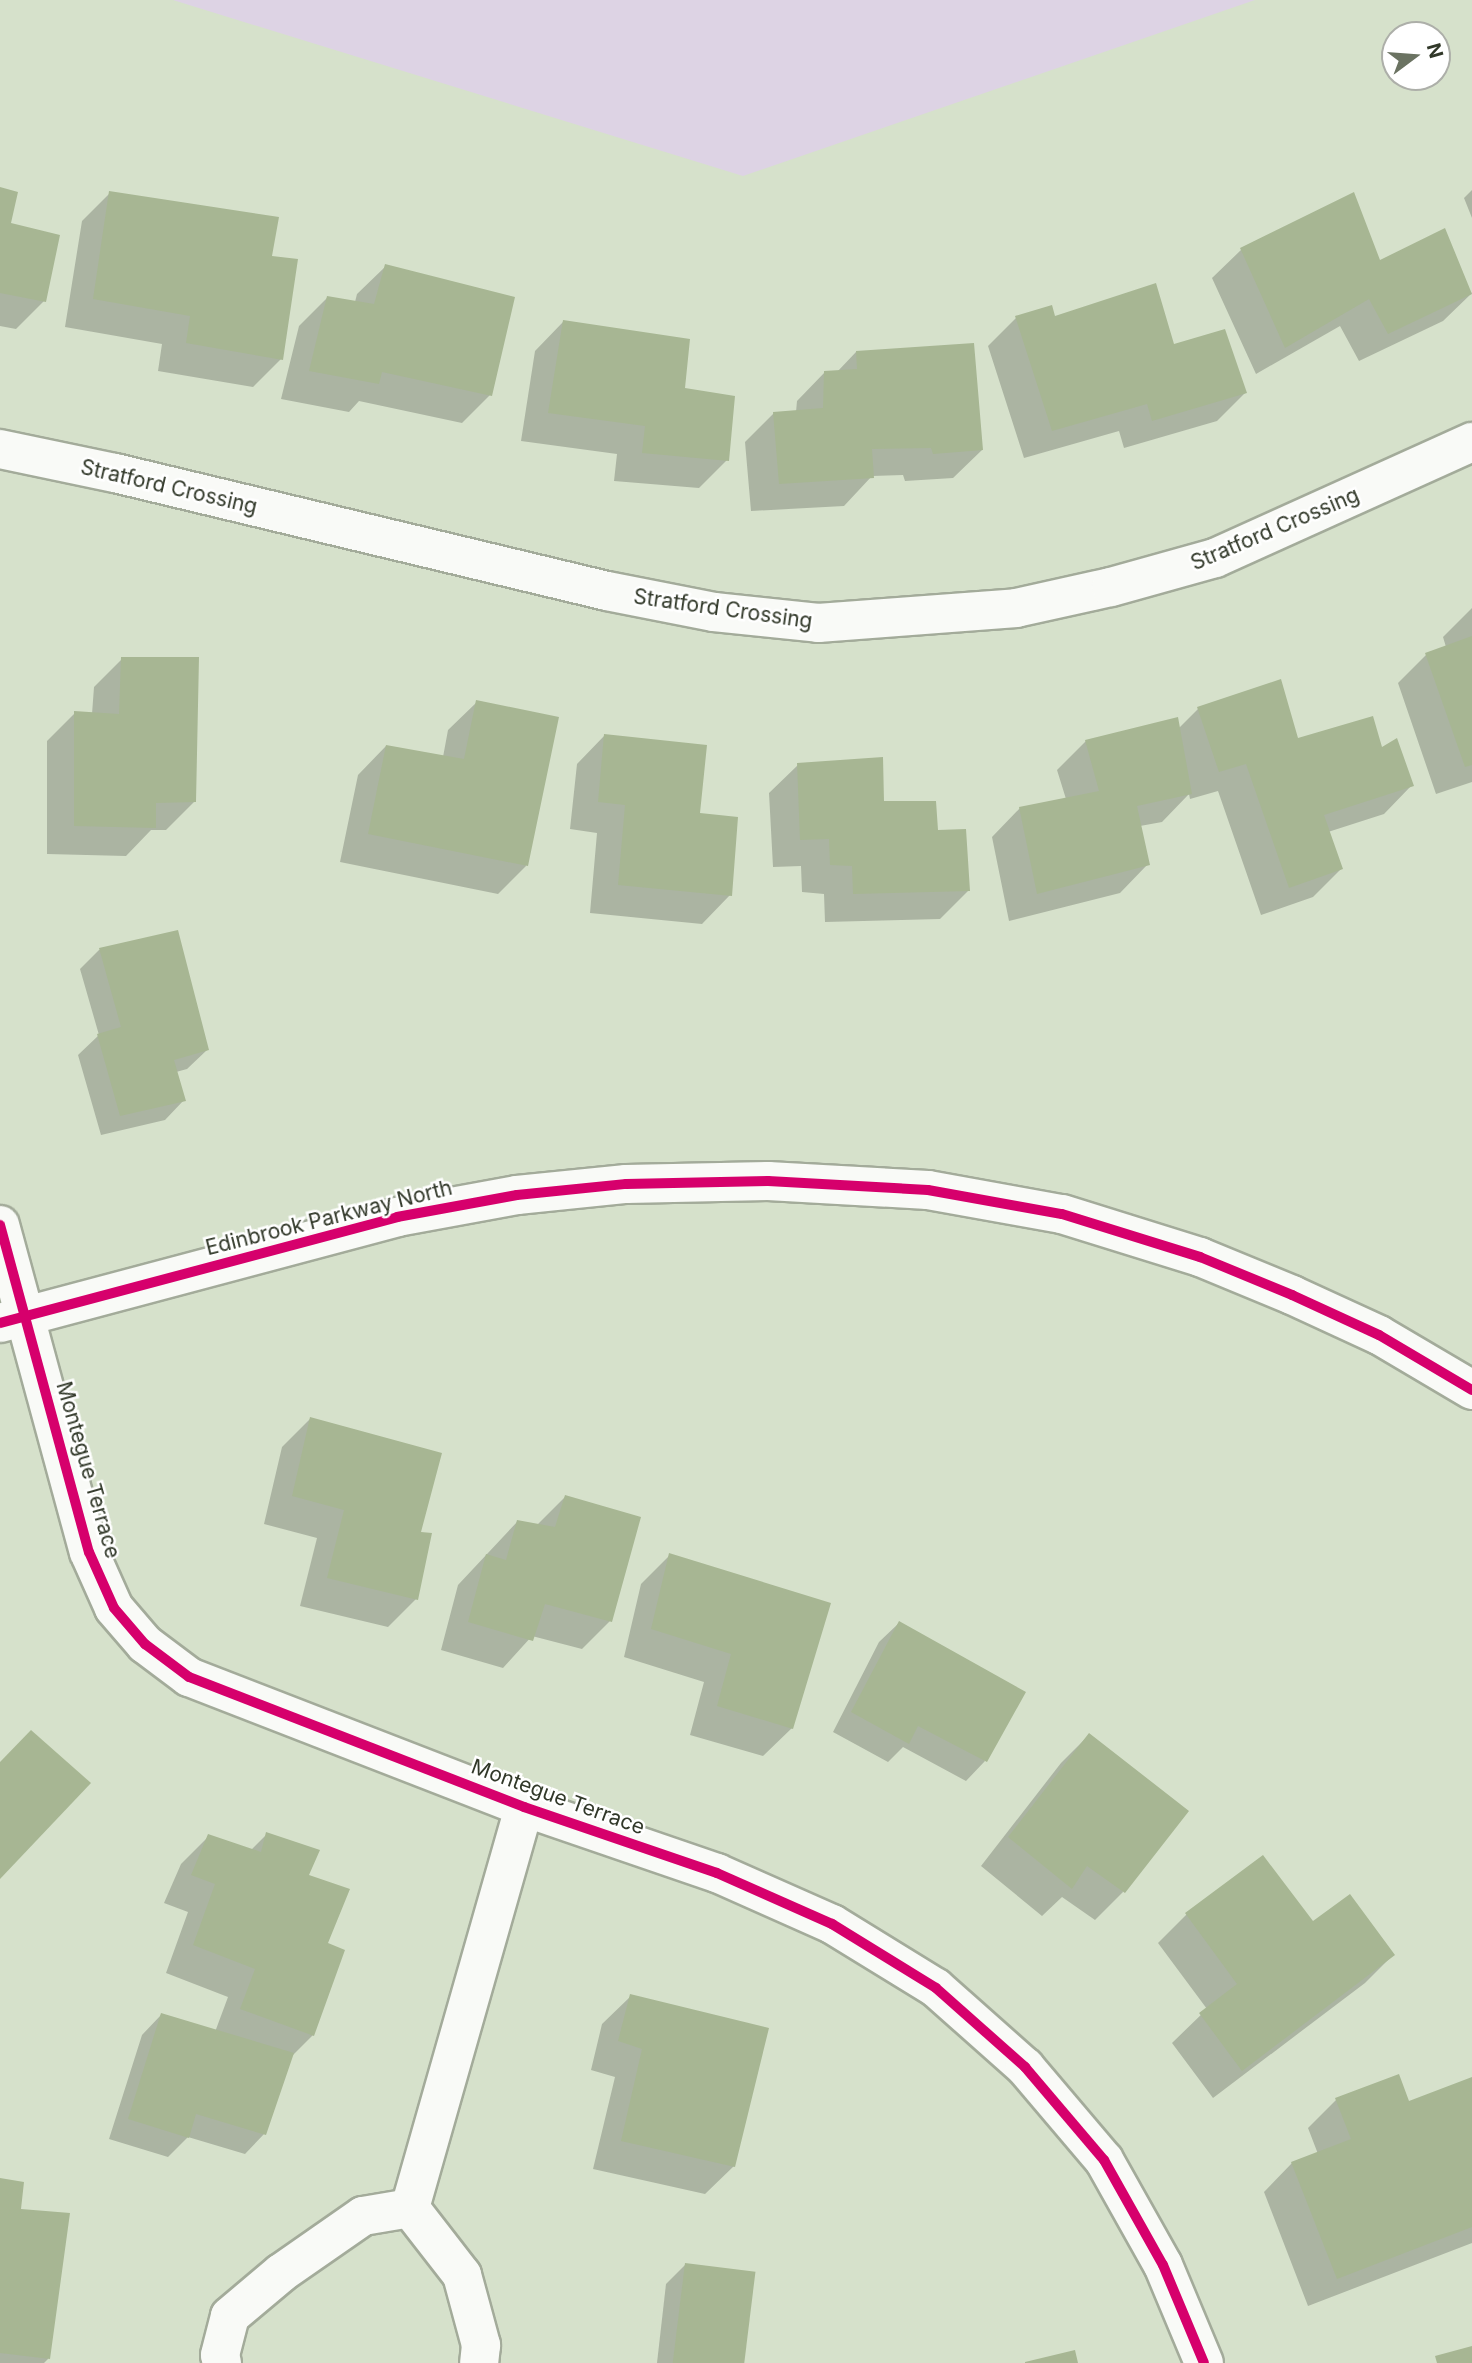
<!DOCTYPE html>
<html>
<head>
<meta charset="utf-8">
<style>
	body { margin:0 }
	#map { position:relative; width:1472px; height:2363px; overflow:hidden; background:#d6e1cb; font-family:Inter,sans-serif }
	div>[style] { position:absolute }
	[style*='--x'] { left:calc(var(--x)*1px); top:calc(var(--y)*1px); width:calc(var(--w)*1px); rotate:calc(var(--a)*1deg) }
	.green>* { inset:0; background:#ddd3e4 }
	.shadow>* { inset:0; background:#0003 }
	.building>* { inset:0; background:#a7b693; transform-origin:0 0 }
	.roads { filter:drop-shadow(2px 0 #a3ab9a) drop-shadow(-2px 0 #a3ab9a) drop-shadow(0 2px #a3ab9a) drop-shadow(0 -2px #a3ab9a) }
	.minor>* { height:38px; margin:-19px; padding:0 19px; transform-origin:19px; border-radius:19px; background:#f9faf7 }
	.tertiary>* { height:38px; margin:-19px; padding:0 19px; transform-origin:19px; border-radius:19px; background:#f9faf7 }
	.cycleway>* { height:10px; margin:-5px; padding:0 5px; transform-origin:5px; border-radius:5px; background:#d6006c }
	span { translate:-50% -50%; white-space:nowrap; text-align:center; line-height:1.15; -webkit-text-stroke:5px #fff; paint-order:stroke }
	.street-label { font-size:21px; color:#313829 }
	.north { position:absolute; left:1381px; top:21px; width:70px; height:70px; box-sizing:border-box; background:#fff; border:2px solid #adafa9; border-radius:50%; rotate:74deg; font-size:19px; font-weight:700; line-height:28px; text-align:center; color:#313829 }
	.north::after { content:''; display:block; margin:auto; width:24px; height:32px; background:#6b7362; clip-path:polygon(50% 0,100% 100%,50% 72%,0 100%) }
</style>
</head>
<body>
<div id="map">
	<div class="green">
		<div style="clip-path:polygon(173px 0,1255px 0,743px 176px)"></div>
	</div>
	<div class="shadow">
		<div style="clip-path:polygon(0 189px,9px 225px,44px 301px,16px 329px,0 326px)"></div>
		<div style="clip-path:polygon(1472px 190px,1472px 218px,1464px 198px)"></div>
		<div style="clip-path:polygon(110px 193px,270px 257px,281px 359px,253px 387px,158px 371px,162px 344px,65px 327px,82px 221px)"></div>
		<div style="clip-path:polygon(1241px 250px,1379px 263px,1472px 293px,1443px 321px,1359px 361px,1340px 326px,1256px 374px,1212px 278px)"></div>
		<div style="clip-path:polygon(386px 266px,490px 395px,462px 423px,359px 401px,349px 412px,281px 399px,299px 326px,328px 297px,355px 302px,357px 294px)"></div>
		<div style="clip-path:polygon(1016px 318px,1054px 318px,1173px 346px,1245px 393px,1217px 421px,1124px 448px,1119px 431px,1024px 458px,988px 346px)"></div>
		<div style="clip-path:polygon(563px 322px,684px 390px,727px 460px,699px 488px,614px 481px,617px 454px,521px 441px,535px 351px)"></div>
		<div style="clip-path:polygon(856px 352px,982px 450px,953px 478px,905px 481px,903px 475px,872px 476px,844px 506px,751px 511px,745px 442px,774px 413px,796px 412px,797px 401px,825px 372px,837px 372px)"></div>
		<div style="clip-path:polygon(1472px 608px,1472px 782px,1436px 794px,1398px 683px,1426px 655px,1446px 647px,1443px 637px)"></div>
		<div style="clip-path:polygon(122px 659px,194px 802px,166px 830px,151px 830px,126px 856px,47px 854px,47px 741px,75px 713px,92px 714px,94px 687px)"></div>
		<div style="clip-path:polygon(477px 702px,526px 866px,498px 894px,340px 862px,358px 775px,386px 746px,443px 757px,448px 730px)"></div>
		<div style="clip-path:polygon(1198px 709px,1296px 740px,1381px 750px,1412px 785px,1384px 814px,1328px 832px,1341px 869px,1313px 897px,1261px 915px,1218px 791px,1190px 799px,1189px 794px,1162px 822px,1140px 826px,1148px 864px,1120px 893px,1009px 921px,992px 837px,1020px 808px,1066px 799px,1057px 770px,1086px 741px,1178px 729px)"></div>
		<div style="clip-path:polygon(605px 735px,698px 814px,730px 895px,702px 924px,590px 913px,597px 833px,570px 829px,577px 764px)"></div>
		<div style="clip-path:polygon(798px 765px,883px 802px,936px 832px,968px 891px,940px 919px,825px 922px,824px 894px,802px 892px,801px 866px,773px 867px,769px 793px)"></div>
		<div style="clip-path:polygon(177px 932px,207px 1050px,187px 1069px,176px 1072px,184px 1100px,165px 1120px,101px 1135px,78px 1055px,99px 1035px,80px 969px,99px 950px)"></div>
		<div style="clip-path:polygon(310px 1419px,419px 1534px,416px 1599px,388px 1627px,300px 1606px,317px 1538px,264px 1524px,282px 1447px)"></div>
		<div style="clip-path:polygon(565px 1497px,610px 1621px,582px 1649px,532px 1636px,503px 1668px,441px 1650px,458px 1585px,517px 1522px,537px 1525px)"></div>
		<div style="clip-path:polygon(670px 1555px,792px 1728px,763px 1756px,690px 1735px,704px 1682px,624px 1657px,641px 1584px)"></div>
		<div style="clip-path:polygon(899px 1623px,985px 1761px,966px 1781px,903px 1747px,888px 1762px,833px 1732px,879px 1642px)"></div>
		<div style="clip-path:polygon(1089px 1735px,1123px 1892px,1095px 1920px,1062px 1897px,1042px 1916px,981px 1866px,1061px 1763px)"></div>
		<div style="clip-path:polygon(267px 1834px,307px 1876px,326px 1944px,313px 2035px,290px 2058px,264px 2134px,245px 2154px,188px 2137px,168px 2157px,109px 2139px,142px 2035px,161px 2015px,215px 2032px,228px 1997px,166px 1973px,188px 1912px,164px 1903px,181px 1864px,209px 1836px,251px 1850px)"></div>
		<div style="clip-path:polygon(1262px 1857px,1312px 1924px,1393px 1955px,1365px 1983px,1213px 2098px,1172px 2043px,1207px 2009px,1158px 1943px,1186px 1915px)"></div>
		<div style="clip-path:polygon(631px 1996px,734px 2166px,705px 2194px,593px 2169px,615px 2077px,591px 2070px,602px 2024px)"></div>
		<div style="clip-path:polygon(1472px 2079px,1472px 2243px,1308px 2306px,1264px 2192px,1292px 2163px,1318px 2154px,1308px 2128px,1336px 2100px,1408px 2104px)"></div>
		<div style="clip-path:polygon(0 2180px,19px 2211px,48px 2359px,44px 2363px,0 2363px)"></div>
		<div style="clip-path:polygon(685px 2265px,742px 2363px,657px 2363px,666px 2284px)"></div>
	</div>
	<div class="building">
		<div style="clip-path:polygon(0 187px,18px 192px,11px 223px,60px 235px,46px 302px,0 293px)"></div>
		<div style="clip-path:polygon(109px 191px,279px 217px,272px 256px,298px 259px,283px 360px,186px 343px,190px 316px,93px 299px)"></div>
		<div style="clip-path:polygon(1354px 192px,1380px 260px,1445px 228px,1472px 294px,1388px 334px,1369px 299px,1285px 348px,1240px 248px)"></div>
		<div style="clip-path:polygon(385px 264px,515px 297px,492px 396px,382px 372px,379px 384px,309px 371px,327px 296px,374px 304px)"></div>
		<div style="clip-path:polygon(1156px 283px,1174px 344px,1225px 329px,1247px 393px,1152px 421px,1147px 404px,1052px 431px,1015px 316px,1052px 305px,1055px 316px)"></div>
		<div style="clip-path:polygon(563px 320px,690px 339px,685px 388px,735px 396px,729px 461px,642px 453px,645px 426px,548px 413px)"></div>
		<div style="clip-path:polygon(974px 343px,983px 450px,933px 454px,931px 448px,872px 449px,874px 478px,779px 484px,773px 412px,823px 408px,824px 371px,857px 369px,856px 351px)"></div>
		<div style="clip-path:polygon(1472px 636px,1472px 765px,1465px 767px,1425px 653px)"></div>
		<div style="clip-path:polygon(121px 657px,199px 657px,196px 802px,156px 803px,156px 828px,74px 826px,74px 711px,119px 714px)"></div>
		<div style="clip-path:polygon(1281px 679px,1298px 738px,1373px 716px,1382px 747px,1397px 738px,1414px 786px,1324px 815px,1343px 869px,1289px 888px,1246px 764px,1219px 772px,1197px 707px)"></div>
		<div style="clip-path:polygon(476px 700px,559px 717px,528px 866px,368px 834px,386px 745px,464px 759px)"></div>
		<div style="clip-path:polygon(1178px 717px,1192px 794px,1137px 806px,1150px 865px,1037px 894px,1019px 807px,1099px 791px,1085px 740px)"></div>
		<div style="clip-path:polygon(604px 734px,707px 745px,700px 813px,738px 817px,732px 896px,618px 885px,625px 805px,598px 802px)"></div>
		<div style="clip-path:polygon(883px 757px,884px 801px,936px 801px,938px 830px,966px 829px,970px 891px,853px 894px,852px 866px,830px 865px,829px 839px,800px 840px,797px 763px)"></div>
		<div style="clip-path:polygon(178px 930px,209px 1050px,174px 1060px,186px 1101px,120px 1116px,97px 1034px,121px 1027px,99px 948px)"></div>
		<div style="clip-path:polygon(310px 1417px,442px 1453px,421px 1532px,432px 1533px,418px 1600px,327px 1578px,344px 1510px,292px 1496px)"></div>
		<div style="clip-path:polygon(565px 1495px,641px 1517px,612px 1622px,545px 1604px,533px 1641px,468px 1622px,486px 1554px,506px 1560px,517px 1520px,555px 1527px)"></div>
		<div style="clip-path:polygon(669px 1553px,831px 1603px,793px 1729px,717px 1706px,731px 1654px,651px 1629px)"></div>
		<div style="clip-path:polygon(899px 1621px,1026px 1692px,987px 1762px,918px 1726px,909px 1744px,851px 1712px)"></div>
		<div style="clip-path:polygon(31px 1730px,91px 1783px,0 1879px,0 1762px)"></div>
		<div style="clip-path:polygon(1089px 1733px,1189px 1811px,1125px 1893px,1087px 1866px,1072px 1889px,1008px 1837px)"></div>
		<div style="clip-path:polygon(266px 1832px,320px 1850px,309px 1875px,350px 1889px,328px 1943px,345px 1950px,314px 2036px,240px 2009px,255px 1969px,193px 1945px,215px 1884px,191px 1875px,208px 1834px,261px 1852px)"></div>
		<div style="clip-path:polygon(1263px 1855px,1313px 1921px,1350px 1894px,1395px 1955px,1242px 2071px,1199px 2013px,1237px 1984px,1185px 1913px)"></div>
		<div style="clip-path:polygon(630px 1994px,769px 2028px,735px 2167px,621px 2141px,642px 2049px,618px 2041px)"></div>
		<div style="clip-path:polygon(161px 2013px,294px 2053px,266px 2135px,196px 2114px,189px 2138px,128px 2119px)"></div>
		<div style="clip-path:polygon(1399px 2074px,1409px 2101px,1472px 2077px,1472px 2227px,1337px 2279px,1291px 2162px,1351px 2139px,1335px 2098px)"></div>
		<div style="clip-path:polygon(0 2178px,24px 2182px,21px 2209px,70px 2213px,50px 2359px,0 2353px)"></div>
		<div style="left:685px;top:2263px;width:71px;height:101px;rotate:7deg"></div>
		<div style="clip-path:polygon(1472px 2346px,1472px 2363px,1437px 2363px,1435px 2356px)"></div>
		<div style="clip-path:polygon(1075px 2350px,1078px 2363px,1025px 2363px,1025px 2362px)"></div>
	</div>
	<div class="roads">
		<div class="minor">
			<div style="--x:0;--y:449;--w:117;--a:11.8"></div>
			<div style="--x:115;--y:473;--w:506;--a:13.49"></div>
			<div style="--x:607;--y:591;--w:109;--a:11.1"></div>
			<div style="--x:714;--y:612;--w:105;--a:6"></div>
			<div style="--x:818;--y:623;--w:199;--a:-4.3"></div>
			<div style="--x:1016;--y:608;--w:97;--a:-12.5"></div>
			<div style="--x:1111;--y:587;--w:108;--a:-15.6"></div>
			<div style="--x:1215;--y:558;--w:282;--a:-24.3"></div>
			<div style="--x:0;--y:1225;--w:339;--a:74.8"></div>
			<div style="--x:89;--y:1552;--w:61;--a:65.9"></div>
			<div style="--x:114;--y:1608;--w:48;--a:49.3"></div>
			<div style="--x:145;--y:1644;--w:55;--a:36.9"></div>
			<div style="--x:189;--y:1677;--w:359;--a:21.2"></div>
			<div style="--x:524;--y:1807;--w:204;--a:18.9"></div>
			<div style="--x:717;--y:1873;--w:126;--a:23.9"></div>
			<div style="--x:832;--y:1924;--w:122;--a:31.6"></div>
			<div style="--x:936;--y:1988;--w:119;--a:41.6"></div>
			<div style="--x:1025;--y:2067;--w:122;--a:49.7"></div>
			<div style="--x:1104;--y:2160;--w:120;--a:60.7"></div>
			<div style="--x:1163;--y:2265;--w:106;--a:67.3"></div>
			<div style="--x:410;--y:2208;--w:417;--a:-74.1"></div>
			<div style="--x:410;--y:2208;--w:85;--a:52.2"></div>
			<div style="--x:462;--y:2275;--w:73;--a:74.8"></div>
			<div style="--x:481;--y:2345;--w:18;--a:96"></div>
			<div style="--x:222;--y:2363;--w:8;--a:-104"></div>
			<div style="--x:220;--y:2355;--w:40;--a:-75.6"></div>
			<div style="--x:230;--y:2316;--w:67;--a:-40.1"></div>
			<div style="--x:281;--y:2273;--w:100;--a:-34.8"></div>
			<div style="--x:363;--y:2216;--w:48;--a:-9.7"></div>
		</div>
		<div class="tertiary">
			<div style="--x:0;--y:1323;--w:411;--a:-14.9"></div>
			<div style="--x:397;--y:1217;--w:122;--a:-10.4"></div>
			<div style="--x:517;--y:1195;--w:110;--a:-5.8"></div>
			<div style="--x:626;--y:1184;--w:142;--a:-1.2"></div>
			<div style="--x:768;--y:1181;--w:160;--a:3.2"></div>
			<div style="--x:928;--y:1190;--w:136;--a:10.2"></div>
			<div style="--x:1062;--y:1214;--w:145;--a:17.3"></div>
			<div style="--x:1200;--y:1257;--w:100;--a:22.4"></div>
			<div style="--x:1292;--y:1295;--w:96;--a:24.7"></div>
			<div style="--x:1379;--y:1335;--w:108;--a:30.6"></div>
		</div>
	</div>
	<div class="cycleway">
		<div style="--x:0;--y:1225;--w:339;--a:74.8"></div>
		<div style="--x:89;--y:1552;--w:61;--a:65.9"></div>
		<div style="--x:114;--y:1608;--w:48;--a:49.3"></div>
		<div style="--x:145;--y:1644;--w:55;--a:36.9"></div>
		<div style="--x:189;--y:1677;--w:359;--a:21.2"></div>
		<div style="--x:524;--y:1807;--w:204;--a:18.9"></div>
		<div style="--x:717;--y:1873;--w:126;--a:23.9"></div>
		<div style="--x:832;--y:1924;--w:122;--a:31.6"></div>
		<div style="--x:936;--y:1988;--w:119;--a:41.6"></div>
		<div style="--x:1025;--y:2067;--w:122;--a:49.7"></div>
		<div style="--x:1104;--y:2160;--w:120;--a:60.7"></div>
		<div style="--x:1163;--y:2265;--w:106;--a:67.3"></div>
		<div style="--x:0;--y:1323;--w:411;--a:-14.9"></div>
		<div style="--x:397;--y:1217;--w:122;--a:-10.4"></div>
		<div style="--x:517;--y:1195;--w:110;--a:-5.8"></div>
		<div style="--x:626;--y:1184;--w:142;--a:-1.2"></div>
		<div style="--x:768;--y:1181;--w:160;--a:3.2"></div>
		<div style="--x:928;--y:1190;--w:136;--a:10.2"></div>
		<div style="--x:1062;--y:1214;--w:145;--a:17.3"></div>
		<div style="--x:1200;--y:1257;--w:100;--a:22.4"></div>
		<div style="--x:1292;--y:1295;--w:96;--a:24.7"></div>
		<div style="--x:1379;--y:1335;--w:108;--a:30.6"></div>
	</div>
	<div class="street-label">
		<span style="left:169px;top:487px;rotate:13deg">Stratford Crossing</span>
		<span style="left:1275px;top:529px;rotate:-23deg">Stratford Crossing</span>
		<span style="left:723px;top:609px;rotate:8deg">Stratford Crossing</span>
		<span style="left:329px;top:1218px;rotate:-14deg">Edinbrook Parkway North</span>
		<span style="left:88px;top:1470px;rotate:74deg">Montegue Terrace</span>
		<span style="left:558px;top:1797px;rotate:20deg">Montegue Terrace</span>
	</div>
	<div class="north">N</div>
</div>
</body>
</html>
